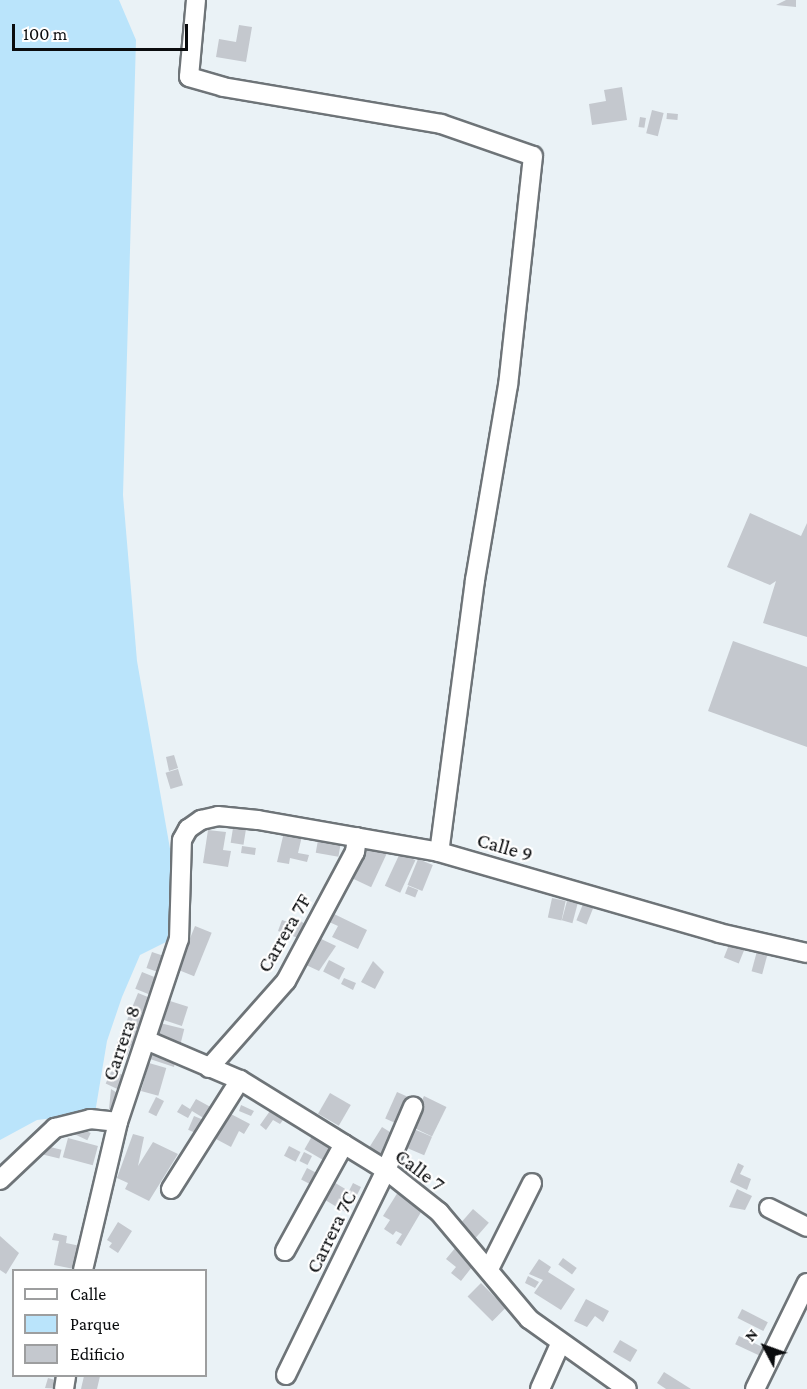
<!DOCTYPE html>
<html>
<head>
<meta charset="utf-8">
<style>
	body { margin:0 }
	#map { position:relative; width:807px; height:1389px; overflow:hidden; background:#eaf2f6; font-family:"Crimson Pro",serif }
	div>[style] { position:absolute }
	[style*='--x'] { left:calc(var(--x)*1px); top:calc(var(--y)*1px); width:calc(var(--w)*1px); rotate:calc(var(--a)*1deg) }
	.green>* { inset:0; background:#bae4fb }
	.building>* { inset:0; background:#c4c8ce; transform-origin:0 0 }
	.roads { filter:drop-shadow(2px 0 #6e7478) drop-shadow(-2px 0 #6e7478) drop-shadow(0 2px #6e7478) drop-shadow(0 -2px #6e7478) }
	.minor>* { height:18px; margin:-9px; padding:0 9px; transform-origin:9px; border-radius:9px; background:#fff }
	span { translate:-50% -50%; white-space:nowrap; text-align:center; line-height:1.15; -webkit-text-stroke:4.5px #fff; paint-order:stroke }
	.street-label { font-size:21px; color:#0a0c0e }
	.legend { position:absolute; left:12px; top:1269px; width:195px; height:108px; box-sizing:border-box; background:#fff; border:2px solid #9d9e9f; margin:0; padding:8px 10px; list-style:none; font-size:18px; color:#0a0c0e }
	.legend li { display:flex; align-items:center; gap:12px; height:30px }
	.legend b { width:30px; border:2px solid #9d9e9f }
	.north { position:absolute; left:735px; top:1317px; width:60px; height:60px; -webkit-text-stroke:4px #fff; paint-order:stroke; rotate:311deg; font-size:16px; font-weight:700; line-height:24px; text-align:center; color:#0a0c0e }
	.north::after { content:''; display:block; margin:auto; width:21px; height:27px; background:#0a0c0e; clip-path:polygon(50% 0,100% 100%,50% 72%,0 100%) }
	.scale { position:absolute; left:12px; top:24px; width:176px; height:27px; box-sizing:border-box; border:3px solid #0a0c0e; border-top:0; padding-left:8px; font-size:18px; line-height:21px; white-space:nowrap; color:#0a0c0e; -webkit-text-stroke:4px #fff; paint-order:stroke }
</style>
</head>
<body>
<div id="map">
	<div class="green">
		<div style="clip-path:polygon(0 0,119px 0,136px 40px,123px 495px,137px 661px,172px 860px,176px 913px,170px 940px,140px 955px,122px 997px,107px 1041px,95px 1113px,37px 1120px,0 1140px)"></div>
	</div>
	<div class="building">
		<div style="clip-path:polygon(786px 0,796px 0,796px 7px,776px 5px)"></div>
		<div style="clip-path:polygon(239px 25px,252px 27px,246px 62px,216px 57px,219px 39px,236px 42px)"></div>
		<div style="clip-path:polygon(622px 87px,627px 120px,592px 125px,589px 104px,606px 101px,604px 90px)"></div>
		<div style="left:652px;top:110px;width:12px;height:24px;rotate:14deg"></div>
		<div style="left:667px;top:113px;width:11px;height:6px;rotate:5deg"></div>
		<div style="left:640px;top:117px;width:6px;height:10px;rotate:9deg"></div>
		<div style="clip-path:polygon(750px 513px,801px 536px,807px 523px,807px 637px,763px 623px,776px 581px,770px 585px,727px 567px)"></div>
		<div style="clip-path:polygon(733px 641px,807px 667px,807px 747px,708px 711px)"></div>
		<div style="clip-path:polygon(174px 755px,178px 768px,169px 771px,166px 757px)"></div>
		<div style="left:178px;top:769px;width:17px;height:13px;rotate:73deg"></div>
		<div style="left:233px;top:828px;width:13px;height:15px;rotate:9deg"></div>
		<div style="clip-path:polygon(208px 830px,226px 832px,223px 850px,231px 851px,228px 867px,203px 863px)"></div>
		<div style="clip-path:polygon(284px 832px,302px 836px,298px 853px,309px 855px,307px 862px,290px 858px,289px 864px,277px 862px)"></div>
		<div style="left:318px;top:840px;width:23px;height:13px;rotate:10deg"></div>
		<div style="left:369px;top:842px;width:21px;height:40px;rotate:25deg"></div>
		<div style="left:242px;top:846px;width:14px;height:7px;rotate:8deg"></div>
		<div style="left:400px;top:853px;width:17px;height:36px;rotate:25deg"></div>
		<div style="left:418px;top:859px;width:16px;height:28px;rotate:22deg"></div>
		<div style="left:408px;top:886px;width:11px;height:8px;rotate:22deg"></div>
		<div style="left:552px;top:898px;width:14px;height:20px;rotate:12deg"></div>
		<div style="left:585px;top:899px;width:11px;height:23px;rotate:22deg"></div>
		<div style="left:567px;top:901px;width:11px;height:20px;rotate:15deg"></div>
		<div style="clip-path:polygon(332px 913px,367px 930px,358px 949px,332px 937px,338px 926px,327px 921px)"></div>
		<div style="clip-path:polygon(293px 917px,309px 926px,304px 940px,278px 931px,282px 920px,291px 923px)"></div>
		<div style="left:195px;top:926px;width:18px;height:47px;rotate:22deg"></div>
		<div style="clip-path:polygon(317px 937px,336px 946px,319px 971px,304px 964px)"></div>
		<div style="left:731px;top:940px;width:16px;height:19px;rotate:22deg"></div>
		<div style="left:757px;top:951px;width:11px;height:21px;rotate:15deg"></div>
		<div style="left:152px;top:952px;width:18px;height:17px;rotate:19deg"></div>
		<div style="left:329px;top:960px;width:18px;height:13px;rotate:27deg"></div>
		<div style="clip-path:polygon(373px 961px,384px 972px,375px 989px,361px 982px)"></div>
		<div style="left:142px;top:972px;width:18px;height:18px;rotate:22deg"></div>
		<div style="clip-path:polygon(344px 978px,356px 983px,353px 990px,341px 984px)"></div>
		<div style="left:138px;top:993px;width:18px;height:34px;rotate:22deg"></div>
		<div style="left:170px;top:1001px;width:19px;height:20px;rotate:18deg"></div>
		<div style="left:160px;top:1023px;width:25px;height:18px;rotate:14deg"></div>
		<div style="clip-path:polygon(124px 1025px,146px 1035px,140px 1049px,131px 1045px,127px 1056px,114px 1051px)"></div>
		<div style="clip-path:polygon(152px 1052px,175px 1062px,174px 1067px,150px 1059px)"></div>
		<div style="left:149px;top:1063px;width:18px;height:29px;rotate:16deg"></div>
		<div style="left:112px;top:1070px;width:21px;height:15px;rotate:25deg"></div>
		<div style="clip-path:polygon(111px 1089px,122px 1096px,121px 1110px,109px 1109px)"></div>
		<div style="left:397px;top:1092px;width:24px;height:29px;rotate:24deg"></div>
		<div style="left:330px;top:1093px;width:24px;height:24px;rotate:30deg"></div>
		<div style="left:424px;top:1096px;width:25px;height:33px;rotate:26deg"></div>
		<div style="left:156px;top:1097px;width:9px;height:17px;rotate:27deg"></div>
		<div style="clip-path:polygon(196px 1099px,216px 1110px,210px 1122px,192px 1111px,188px 1118px,177px 1112px,182px 1104px,190px 1109px)"></div>
		<div style="clip-path:polygon(277px 1101px,290px 1111px,280px 1124px,273px 1120px,266px 1130px,260px 1125px)"></div>
		<div style="clip-path:polygon(241px 1105px,254px 1111px,251px 1116px,239px 1111px)"></div>
		<div style="clip-path:polygon(229px 1113px,250px 1124px,244px 1134px,239px 1131px,231px 1147px,216px 1139px)"></div>
		<div style="left:194px;top:1116px;width:15px;height:15px;rotate:23deg"></div>
		<div style="left:78px;top:1127px;width:14px;height:8px;rotate:25deg"></div>
		<div style="left:382px;top:1127px;width:22px;height:28px;rotate:32deg"></div>
		<div style="left:409px;top:1127px;width:25px;height:20px;rotate:23deg"></div>
		<div style="left:315px;top:1131px;width:32px;height:21px;rotate:30deg"></div>
		<div style="clip-path:polygon(133px 1134px,144px 1137px,138px 1166px,153px 1142px,178px 1154px,149px 1201px,125px 1189px,128px 1183px,117px 1178px)"></div>
		<div style="left:68px;top:1138px;width:31px;height:20px;rotate:15deg"></div>
		<div style="left:46px;top:1146px;width:16px;height:9px;rotate:14deg"></div>
		<div style="left:289px;top:1146px;width:13px;height:11px;rotate:27deg"></div>
		<div style="left:304px;top:1152px;width:9px;height:10px;rotate:27deg"></div>
		<div style="clip-path:polygon(738px 1163px,744px 1166px,740px 1174px,751px 1179px,747px 1190px,730px 1182px)"></div>
		<div style="left:307px;top:1168px;width:18px;height:13px;rotate:27deg"></div>
		<div style="clip-path:polygon(332px 1181px,347px 1190px,341px 1200px,349px 1206px,345px 1212px,322px 1198px)"></div>
		<div style="left:353px;top:1183px;width:9px;height:12px;rotate:27deg"></div>
		<div style="clip-path:polygon(737px 1189px,752px 1196px,745px 1210px,729px 1207px)"></div>
		<div style="clip-path:polygon(398px 1192px,424px 1207px,401px 1246px,396px 1243px,402px 1234px,396px 1231px,393px 1235px,384px 1229px,390px 1220px,383px 1216px)"></div>
		<div style="left:473px;top:1209px;width:21px;height:20px;rotate:41deg"></div>
		<div style="clip-path:polygon(118px 1222px,132px 1231px,118px 1253px,109px 1247px,112px 1243px,107px 1240px)"></div>
		<div style="clip-path:polygon(54px 1233px,67px 1236px,66px 1243px,90px 1248px,79px 1270px,54px 1265px,59px 1241px,52px 1240px)"></div>
		<div style="clip-path:polygon(0 1236px,19px 1253px,6px 1274px,0 1270px)"></div>
		<div style="clip-path:polygon(450px 1236px,479px 1258px,461px 1281px,451px 1273px,456px 1267px,446px 1259px,456px 1247px,447px 1240px)"></div>
		<div style="left:563px;top:1258px;width:17px;height:8px;rotate:36deg"></div>
		<div style="clip-path:polygon(539px 1259px,551px 1267px,548px 1272px,575px 1289px,561px 1310px,534px 1293px,543px 1280px,529px 1274px)"></div>
		<div style="clip-path:polygon(528px 1276px,539px 1282px,535px 1288px,525px 1283px)"></div>
		<div style="left:481px;top:1283px;width:35px;height:19px;rotate:45deg"></div>
		<div style="clip-path:polygon(586px 1299px,609px 1311px,603px 1322px,595px 1316px,587px 1327px,574px 1321px)"></div>
		<div style="left:742px;top:1309px;width:29px;height:10px;rotate:27deg"></div>
		<div style="left:739px;top:1336px;width:26px;height:9px;rotate:25deg"></div>
		<div style="left:620px;top:1340px;width:20px;height:14px;rotate:30deg"></div>
		<div style="clip-path:polygon(664px 1372px,691px 1389px,666px 1389px,657px 1383px)"></div>
		<div style="clip-path:polygon(84px 1376px,100px 1376px,97px 1389px,81px 1389px)"></div>
		<div style="clip-path:polygon(48px 1378px,69px 1384px,68px 1389px,45px 1388px)"></div>
	</div>
	<div class="roads">
		<div class="minor">
			<div style="--x:196;--y:0;--w:77;--a:95.2"></div>
			<div style="--x:189;--y:77;--w:35;--a:16"></div>
			<div style="--x:223;--y:87;--w:221;--a:9.6"></div>
			<div style="--x:441;--y:124;--w:97;--a:19.2"></div>
			<div style="--x:533;--y:156;--w:230;--a:96.2"></div>
			<div style="--x:508;--y:385;--w:198;--a:99.6"></div>
			<div style="--x:475;--y:580;--w:274;--a:97.5"></div>
			<div style="--x:146;--y:1040;--w:102;--a:23.1"></div>
			<div style="--x:240;--y:1080;--w:172;--a:31.7"></div>
			<div style="--x:386;--y:1170;--w:68;--a:38.4"></div>
			<div style="--x:439;--y:1212;--w:140;--a:49.9"></div>
			<div style="--x:529;--y:1319;--w:120;--a:35.5"></div>
			<div style="--x:209;--y:1068;--w:116;--a:-48.5"></div>
			<div style="--x:286;--y:981;--w:146;--a:-61.9"></div>
			<div style="--x:355;--y:852;--w:15;--a:-82"></div>
			<div style="--x:0;--y:1180;--w:76;--a:-43.4"></div>
			<div style="--x:55;--y:1128;--w:36;--a:-14"></div>
			<div style="--x:90;--y:1119;--w:28;--a:6"></div>
			<div style="--x:171;--y:1189;--w:129;--a:-57.7"></div>
			<div style="--x:769;--y:1208;--w:42;--a:26.6"></div>
			<div style="--x:285;--y:1251;--w:122;--a:-61.1"></div>
			<div style="--x:489;--y:1269;--w:96;--a:-63.4"></div>
			<div style="--x:83;--y:1270;--w:152;--a:-76.7"></div>
			<div style="--x:118;--y:1122;--w:193;--a:-71.6"></div>
			<div style="--x:179;--y:939;--w:99;--a:-88.3"></div>
			<div style="--x:182;--y:840;--w:13;--a:-61"></div>
			<div style="--x:188;--y:829;--w:16;--a:-35"></div>
			<div style="--x:201;--y:820;--w:17;--a:-13"></div>
			<div style="--x:218;--y:816;--w:40;--a:5.7"></div>
			<div style="--x:258;--y:820;--w:184;--a:10"></div>
			<div style="--x:439;--y:852;--w:291;--a:16.1"></div>
			<div style="--x:719;--y:933;--w:90;--a:12.8"></div>
			<div style="--x:286;--y:1375;--w:228;--a:-64"></div>
			<div style="--x:386;--y:1170;--w:69;--a:-66.8"></div>
			<div style="--x:64;--y:1389;--w:13;--a:-81"></div>
			<div style="--x:540;--y:1389;--w:51;--a:-65.9"></div>
			<div style="--x:755;--y:1389;--w:118;--a:-63.9"></div>
		</div>
	</div>
	<div class="street-label">
		<span style="left:505px;top:847px;rotate:16deg">Calle 9</span>
		<span style="left:284px;top:933px;rotate:-60deg">Carrera 7F</span>
		<span style="left:121px;top:1043px;rotate:-71deg">Carrera 8</span>
		<span style="left:420px;top:1170px;rotate:37deg">Calle 7</span>
		<span style="left:331px;top:1232px;rotate:-64deg">Carrera 7C</span>
	</div>
	<ul class="legend">
	<li><b style="height:8px;background:#fff"></b>Calle</li>
	<li><b style="height:16px;background:#bae4fb"></b>Parque</li>
	<li><b style="height:16px;background:#c4c8ce"></b>Edificio</li>
	</ul>
	<div class="north">N</div>
	<div class="scale">100 m</div>
</div>
</body>
</html>
